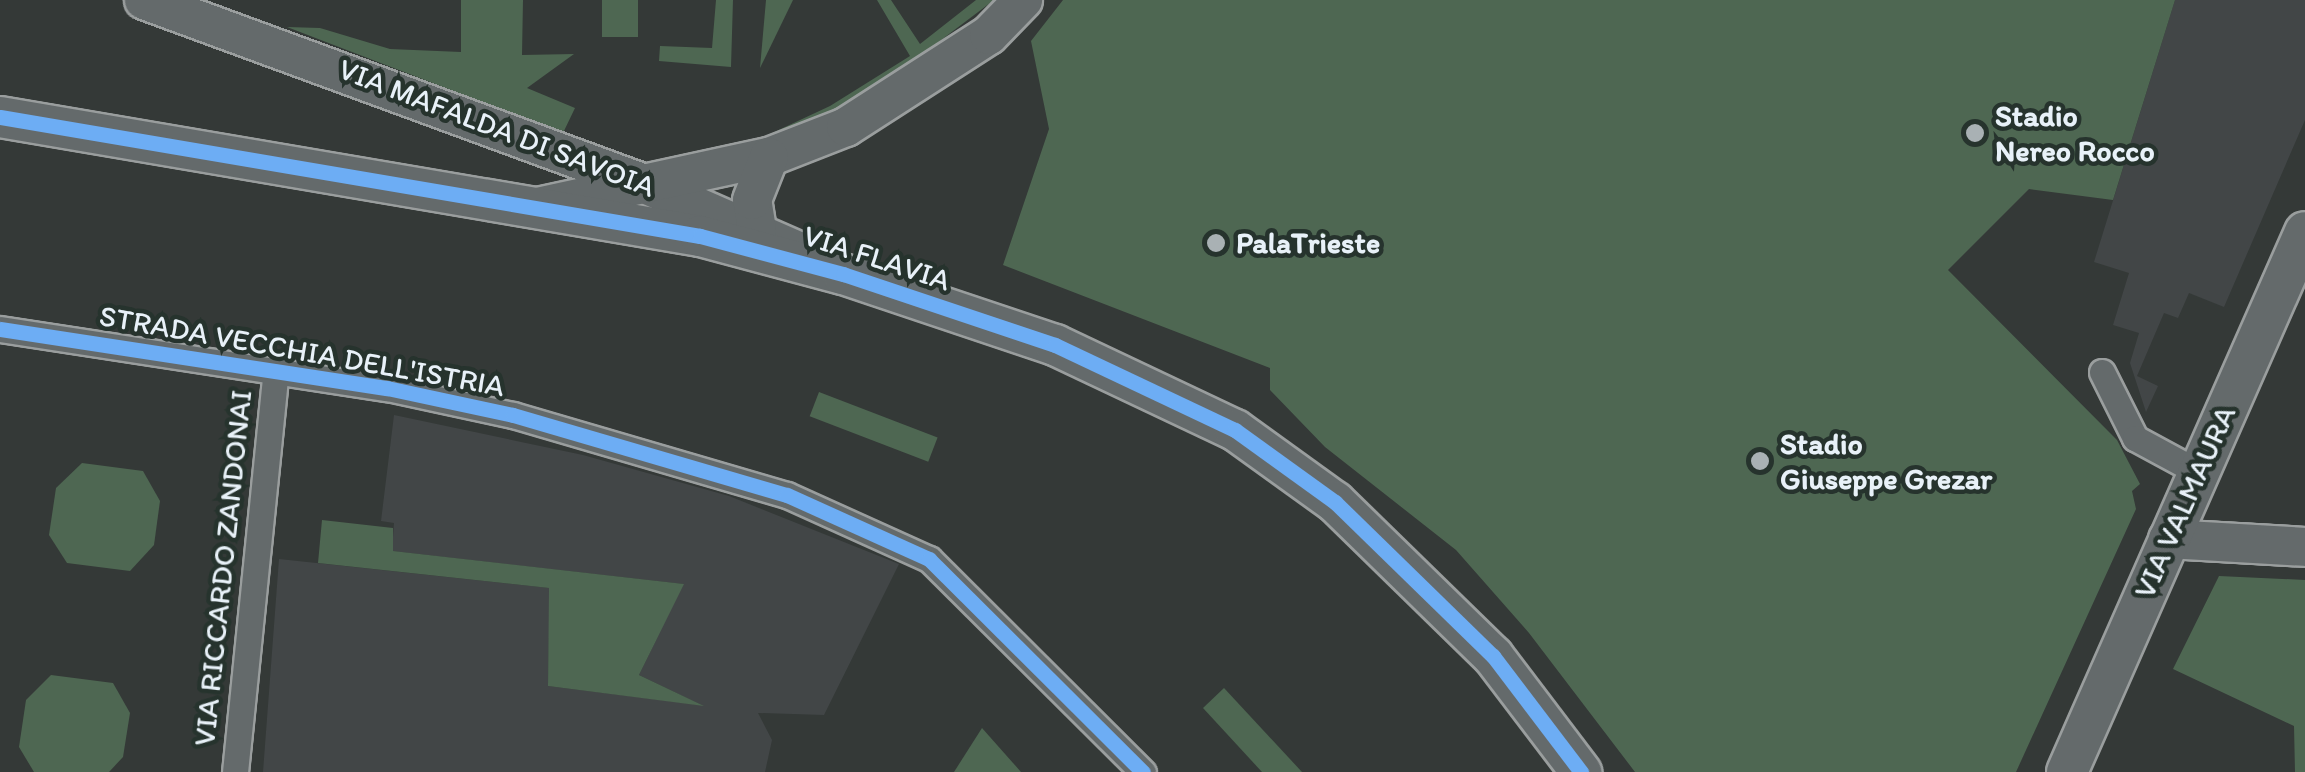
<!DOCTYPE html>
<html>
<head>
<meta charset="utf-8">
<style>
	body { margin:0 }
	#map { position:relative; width:2305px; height:772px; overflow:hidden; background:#343937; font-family:Itim,sans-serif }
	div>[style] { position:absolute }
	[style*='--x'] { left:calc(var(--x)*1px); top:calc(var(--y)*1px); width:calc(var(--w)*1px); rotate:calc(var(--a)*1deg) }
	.built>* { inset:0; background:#424647 }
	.green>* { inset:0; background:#4e6752; transform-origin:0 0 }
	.roads { filter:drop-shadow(2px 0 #9a9e9e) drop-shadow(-2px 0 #9a9e9e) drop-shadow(0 2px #9a9e9e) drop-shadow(0 -2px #9a9e9e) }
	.street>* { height:25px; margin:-12.5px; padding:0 12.5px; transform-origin:12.5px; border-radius:12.5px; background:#646a6b }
	.secondary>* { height:38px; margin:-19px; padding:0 19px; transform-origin:19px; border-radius:19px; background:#646a6b }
	.primary>* { height:40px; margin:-20px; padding:0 20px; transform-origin:20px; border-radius:20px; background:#646a6b }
	.cycleway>* { height:15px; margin:-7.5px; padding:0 7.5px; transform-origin:7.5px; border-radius:7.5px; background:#6dadf4 }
	.dots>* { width:28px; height:28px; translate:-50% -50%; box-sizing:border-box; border:5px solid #26332d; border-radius:50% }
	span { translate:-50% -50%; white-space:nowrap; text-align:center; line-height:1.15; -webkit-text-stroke:9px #26332d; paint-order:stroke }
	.poi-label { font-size:30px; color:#e8f1f8; font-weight:700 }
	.left { translate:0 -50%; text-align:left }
	.street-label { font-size:30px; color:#e8f1f8 }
</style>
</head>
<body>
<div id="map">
	<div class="built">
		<div style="clip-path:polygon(2175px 0,2305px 0,2305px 120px,2224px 307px,2189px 293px,2178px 318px,2164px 313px,2137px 376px,2158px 386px,2146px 412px,2130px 363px,2139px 333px,2113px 325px,2129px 273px,2094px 262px)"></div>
		<div style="clip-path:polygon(394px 415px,583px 455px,729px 496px,899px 564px,824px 715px,758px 713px,772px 740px,765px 772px,263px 772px,279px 559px,550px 588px,548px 686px,701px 705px,639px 675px,683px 584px,392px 551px,394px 523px,381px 521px)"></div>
	</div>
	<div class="green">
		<div style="clip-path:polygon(461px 0,523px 0,522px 55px,574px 54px,527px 88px,575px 108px,563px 133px,287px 27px,320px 28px,390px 49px,461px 52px)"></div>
		<div style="left:602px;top:0;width:36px;height:37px"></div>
		<div style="clip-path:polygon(716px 0,733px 0,731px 67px,659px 61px,660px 46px,712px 48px)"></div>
		<div style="clip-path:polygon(766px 0,793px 0,760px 68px)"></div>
		<div style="clip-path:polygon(877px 0,891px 0,920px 44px,976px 0,994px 0,842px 115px,725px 155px,830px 106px,910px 56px)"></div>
		<div style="clip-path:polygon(1063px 0,2175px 0,2113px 200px,2029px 189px,1948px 270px,2117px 440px,2140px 484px,2132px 491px,2136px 509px,2016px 772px,1635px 772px,1529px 633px,1456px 550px,1325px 447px,1270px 390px,1270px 368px,1003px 265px,1049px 129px,1031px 41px)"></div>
		<div style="left:819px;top:392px;width:127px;height:26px;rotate:21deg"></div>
		<div style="clip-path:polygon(82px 463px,143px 471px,160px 501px,154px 545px,130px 571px,67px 563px,49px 535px,56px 488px)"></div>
		<div style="clip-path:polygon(322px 520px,393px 528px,393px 551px,684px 584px,639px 675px,704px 706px,548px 686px,549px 588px,318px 563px)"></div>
		<div style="clip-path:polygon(2219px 576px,2305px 580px,2305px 772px,2295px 772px,2294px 726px,2173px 669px)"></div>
		<div style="clip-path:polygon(51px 675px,113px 683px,130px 713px,123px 757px,109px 772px,34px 772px,19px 747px,26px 700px)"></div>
		<div style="clip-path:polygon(1224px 688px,1302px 772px,1262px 772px,1203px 708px)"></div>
		<div style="clip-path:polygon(982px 728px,1021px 772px,954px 772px)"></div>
	</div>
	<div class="roads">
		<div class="street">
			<div style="--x:0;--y:329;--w:391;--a:8.7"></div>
			<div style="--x:387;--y:388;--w:129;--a:12.1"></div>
			<div style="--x:513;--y:415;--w:285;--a:16.3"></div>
			<div style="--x:787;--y:495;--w:156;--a:24.3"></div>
			<div style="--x:929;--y:559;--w:302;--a:44.9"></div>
			<div style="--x:2102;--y:372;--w:74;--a:63.4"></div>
			<div style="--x:2135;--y:438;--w:72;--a:28.4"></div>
			<div style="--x:235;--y:772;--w:403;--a:-84.2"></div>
		</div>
		<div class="secondary">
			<div style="--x:144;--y:0;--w:534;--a:20.17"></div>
			<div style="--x:645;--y:184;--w:170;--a:23.6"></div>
			<div style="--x:537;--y:207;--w:237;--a:-12.2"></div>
			<div style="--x:769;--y:157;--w:83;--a:-21.3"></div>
			<div style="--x:846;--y:127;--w:170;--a:-32.8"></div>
			<div style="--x:989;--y:35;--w:49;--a:-45.8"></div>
			<div style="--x:757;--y:230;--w:30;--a:-99"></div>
			<div style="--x:752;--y:200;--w:46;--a:-68.4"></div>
			<div style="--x:2168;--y:539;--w:137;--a:3.3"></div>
		</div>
		<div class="primary">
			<div style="--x:0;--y:117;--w:710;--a:9.65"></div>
			<div style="--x:700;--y:236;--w:148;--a:14.9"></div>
			<div style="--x:843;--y:274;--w:224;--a:18.5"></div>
			<div style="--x:1055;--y:345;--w:199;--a:25.3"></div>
			<div style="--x:1235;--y:430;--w:123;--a:35.8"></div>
			<div style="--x:1335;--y:502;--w:221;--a:44.3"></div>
			<div style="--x:1493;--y:656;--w:146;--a:52.8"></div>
			<div style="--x:2067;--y:772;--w:590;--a:-66.21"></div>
		</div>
	</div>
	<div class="cycleway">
		<div style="--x:0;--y:117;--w:710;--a:9.65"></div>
		<div style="--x:700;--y:236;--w:148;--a:14.9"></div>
		<div style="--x:843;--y:274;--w:224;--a:18.5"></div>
		<div style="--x:1055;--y:345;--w:199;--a:25.3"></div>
		<div style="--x:1235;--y:430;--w:123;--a:35.8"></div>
		<div style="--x:1335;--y:502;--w:221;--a:44.3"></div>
		<div style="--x:1493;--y:656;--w:146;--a:52.8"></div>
		<div style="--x:0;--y:329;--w:391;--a:8.7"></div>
		<div style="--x:387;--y:388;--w:129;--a:12.1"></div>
		<div style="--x:513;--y:415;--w:285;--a:16.3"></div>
		<div style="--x:787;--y:495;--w:156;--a:24.3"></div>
		<div style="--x:929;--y:559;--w:302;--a:44.9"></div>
	</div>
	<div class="dots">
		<div style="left:1975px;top:133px;background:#a9b1b4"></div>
		<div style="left:1216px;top:243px;background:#a9b1b4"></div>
		<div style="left:1760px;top:461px;background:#a9b1b4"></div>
	</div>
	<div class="poi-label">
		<span class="left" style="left:1995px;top:133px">Stadio<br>Nereo Rocco</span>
		<span class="left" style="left:1236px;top:243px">PalaTrieste</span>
		<span class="left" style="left:1780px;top:461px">Stadio<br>Giuseppe Grezar</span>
	</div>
	<div class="street-label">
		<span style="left:497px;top:128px;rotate:21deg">VIA MAFALDA DI SAVOIA</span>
		<span style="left:877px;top:258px;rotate:18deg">VIA FLAVIA</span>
		<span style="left:302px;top:351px;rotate:10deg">STRADA VECCHIA DELL'ISTRIA</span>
		<span style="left:2185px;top:502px;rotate:-66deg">VIA VALMAURA</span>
		<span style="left:223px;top:568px;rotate:-84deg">VIA RICCARDO ZANDONAI</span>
	</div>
</div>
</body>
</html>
